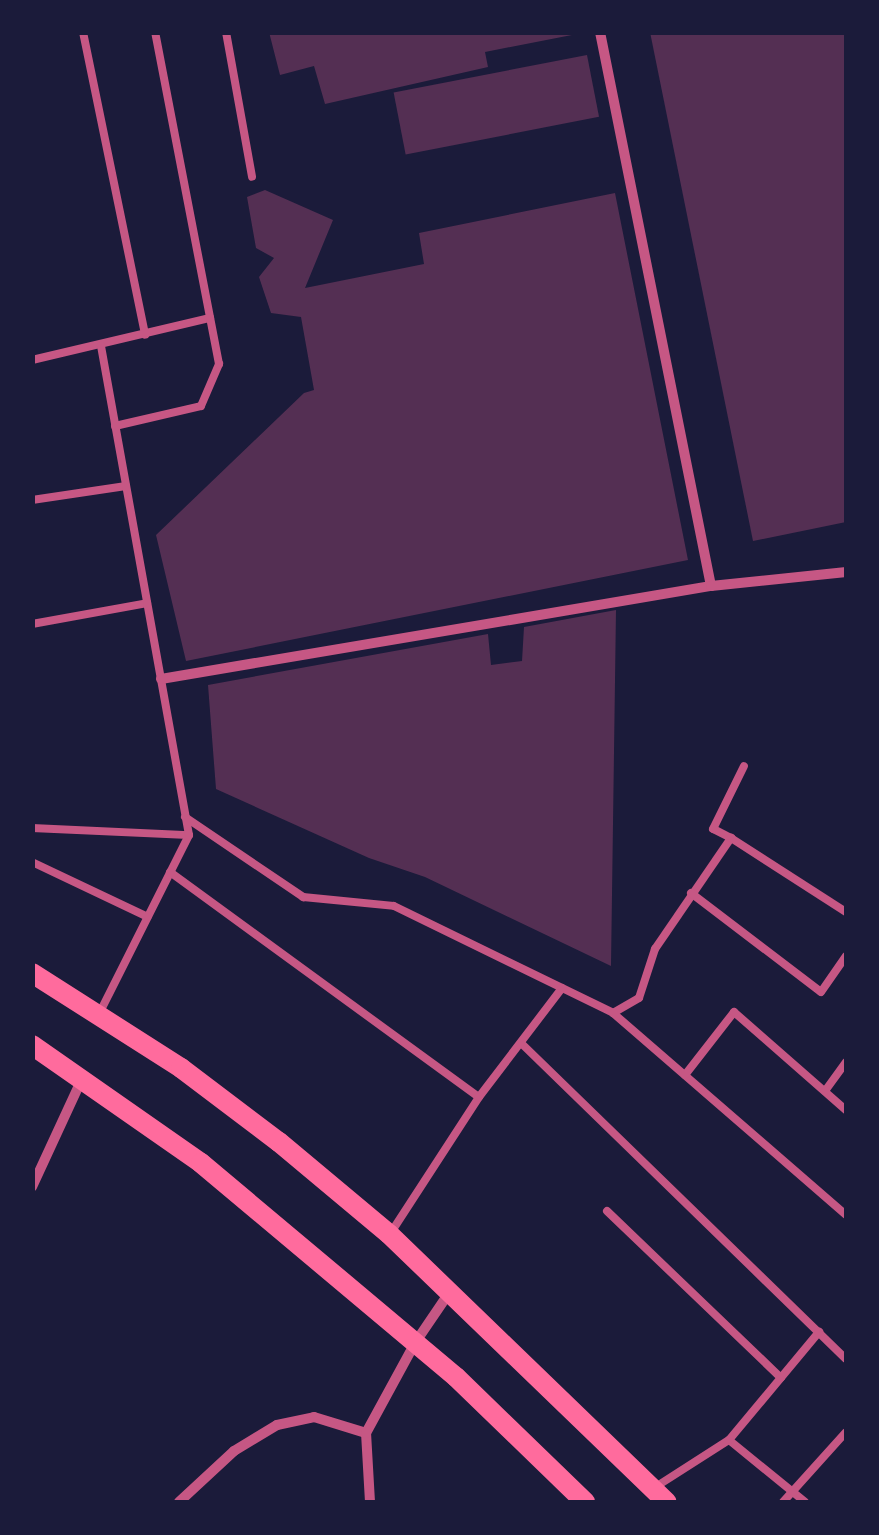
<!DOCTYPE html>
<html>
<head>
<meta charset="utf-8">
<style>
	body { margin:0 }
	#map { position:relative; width:879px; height:1535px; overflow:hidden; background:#1b1b3a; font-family:"Public Sans",sans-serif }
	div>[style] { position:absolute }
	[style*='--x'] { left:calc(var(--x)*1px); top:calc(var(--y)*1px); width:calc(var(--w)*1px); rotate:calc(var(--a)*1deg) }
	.building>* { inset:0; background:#542f53; transform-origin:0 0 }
	.service>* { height:8px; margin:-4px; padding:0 4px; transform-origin:4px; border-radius:4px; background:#c65784 }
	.minor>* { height:10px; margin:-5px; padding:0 5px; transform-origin:5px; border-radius:5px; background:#c65784 }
	.secondary>* { height:20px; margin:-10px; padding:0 10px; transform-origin:10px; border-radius:10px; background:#ff6b9d }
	span { translate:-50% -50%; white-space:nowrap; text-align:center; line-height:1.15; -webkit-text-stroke:10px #1b1b3a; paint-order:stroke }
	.frame { position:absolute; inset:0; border:35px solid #1b1b3a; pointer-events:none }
</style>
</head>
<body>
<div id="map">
	<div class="building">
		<div style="clip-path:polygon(269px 32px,577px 32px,577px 34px,485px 52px,488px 67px,325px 104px,314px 66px,280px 75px)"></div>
		<div style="clip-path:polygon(650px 32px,846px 32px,846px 522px,753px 541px)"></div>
		<div style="left:587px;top:55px;width:63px;height:197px;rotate:79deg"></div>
		<div style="clip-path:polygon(265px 190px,333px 220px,305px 288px,424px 264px,419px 233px,615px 193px,688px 560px,186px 661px,156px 535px,304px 393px,314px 390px,301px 317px,271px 313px,259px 277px,274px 258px,256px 248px,247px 197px)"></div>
		<div style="clip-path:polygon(616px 610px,611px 966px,425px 877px,369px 858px,216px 789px,208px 685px,488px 634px,491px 665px,522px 661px,524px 627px)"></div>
	</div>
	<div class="service">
		<div style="--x:83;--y:32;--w:309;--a:78.4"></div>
		<div style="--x:226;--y:32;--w:147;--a:79.8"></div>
		<div style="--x:32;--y:360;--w:183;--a:-13.3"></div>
		<div style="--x:115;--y:426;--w:88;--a:-13.1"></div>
		<div style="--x:201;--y:406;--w:46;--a:-66.8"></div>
		<div style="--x:219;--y:364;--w:338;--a:-100.9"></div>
		<div style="--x:32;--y:500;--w:95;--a:-8.5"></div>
		<div style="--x:32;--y:624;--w:117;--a:-10.3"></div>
		<div style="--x:185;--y:817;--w:143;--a:34.1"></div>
		<div style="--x:303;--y:897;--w:91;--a:5.6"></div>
		<div style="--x:394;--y:906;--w:244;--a:26"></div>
		<div style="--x:613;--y:1013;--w:30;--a:-30"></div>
		<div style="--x:639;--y:998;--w:52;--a:-71.9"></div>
		<div style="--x:655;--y:949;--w:135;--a:-55.6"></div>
		<div style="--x:731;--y:838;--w:20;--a:-153"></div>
		<div style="--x:713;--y:829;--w:70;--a:-63.8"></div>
		<div style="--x:32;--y:828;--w:157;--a:2.6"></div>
		<div style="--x:731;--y:838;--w:137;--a:32.8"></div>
		<div style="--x:32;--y:862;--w:128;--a:25.4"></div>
		<div style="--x:170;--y:872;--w:382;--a:36.1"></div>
		<div style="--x:691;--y:893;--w:163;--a:37.3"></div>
		<div style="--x:821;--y:992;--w:44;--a:-55.2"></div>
		<div style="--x:100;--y:1012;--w:198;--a:-63.3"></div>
		<div style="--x:189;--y:835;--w:497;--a:-100.2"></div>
		<div style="--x:613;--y:1013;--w:308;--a:40.9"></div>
		<div style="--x:521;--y:1043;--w:453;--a:44.2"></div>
		<div style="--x:685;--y:1075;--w:80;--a:-52.1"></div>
		<div style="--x:734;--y:1012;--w:149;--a:41.2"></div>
		<div style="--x:825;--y:1091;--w:36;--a:-54"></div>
		<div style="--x:607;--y:1211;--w:241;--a:43.8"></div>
		<div style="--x:392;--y:1231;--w:160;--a:-57"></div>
		<div style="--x:479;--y:1097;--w:137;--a:-52.7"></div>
		<div style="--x:729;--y:1440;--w:98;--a:39.2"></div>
		<div style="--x:657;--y:1486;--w:85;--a:-32.6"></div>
		<div style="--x:729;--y:1440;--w:141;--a:-50.2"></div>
		<div style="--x:783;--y:1502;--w:94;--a:-48"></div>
	</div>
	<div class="minor">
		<div style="--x:600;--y:32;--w:565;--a:78.67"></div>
		<div style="--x:161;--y:679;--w:558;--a:-9.6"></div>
		<div style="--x:711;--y:586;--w:136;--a:-5.9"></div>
		<div style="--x:32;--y:1187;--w:119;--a:-65.2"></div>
		<div style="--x:179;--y:1502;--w:75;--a:-42.8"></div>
		<div style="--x:234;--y:1451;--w:50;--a:-31.2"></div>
		<div style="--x:277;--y:1425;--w:38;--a:-12"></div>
		<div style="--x:314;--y:1417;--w:54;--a:17.1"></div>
		<div style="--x:370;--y:1502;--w:69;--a:-93.3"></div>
		<div style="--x:366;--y:1433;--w:102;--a:-61.4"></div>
		<div style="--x:415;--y:1343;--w:60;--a:-55.8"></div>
	</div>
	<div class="secondary">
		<div style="--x:32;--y:973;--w:177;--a:32.5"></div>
		<div style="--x:181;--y:1068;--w:123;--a:37.1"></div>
		<div style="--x:279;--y:1142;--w:143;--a:39.9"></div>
		<div style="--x:389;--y:1234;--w:386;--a:44"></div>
		<div style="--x:32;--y:1045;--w:206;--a:34.9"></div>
		<div style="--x:201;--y:1163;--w:333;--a:40"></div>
		<div style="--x:456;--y:1377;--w:180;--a:44.1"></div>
	</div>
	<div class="frame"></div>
</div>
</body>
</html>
